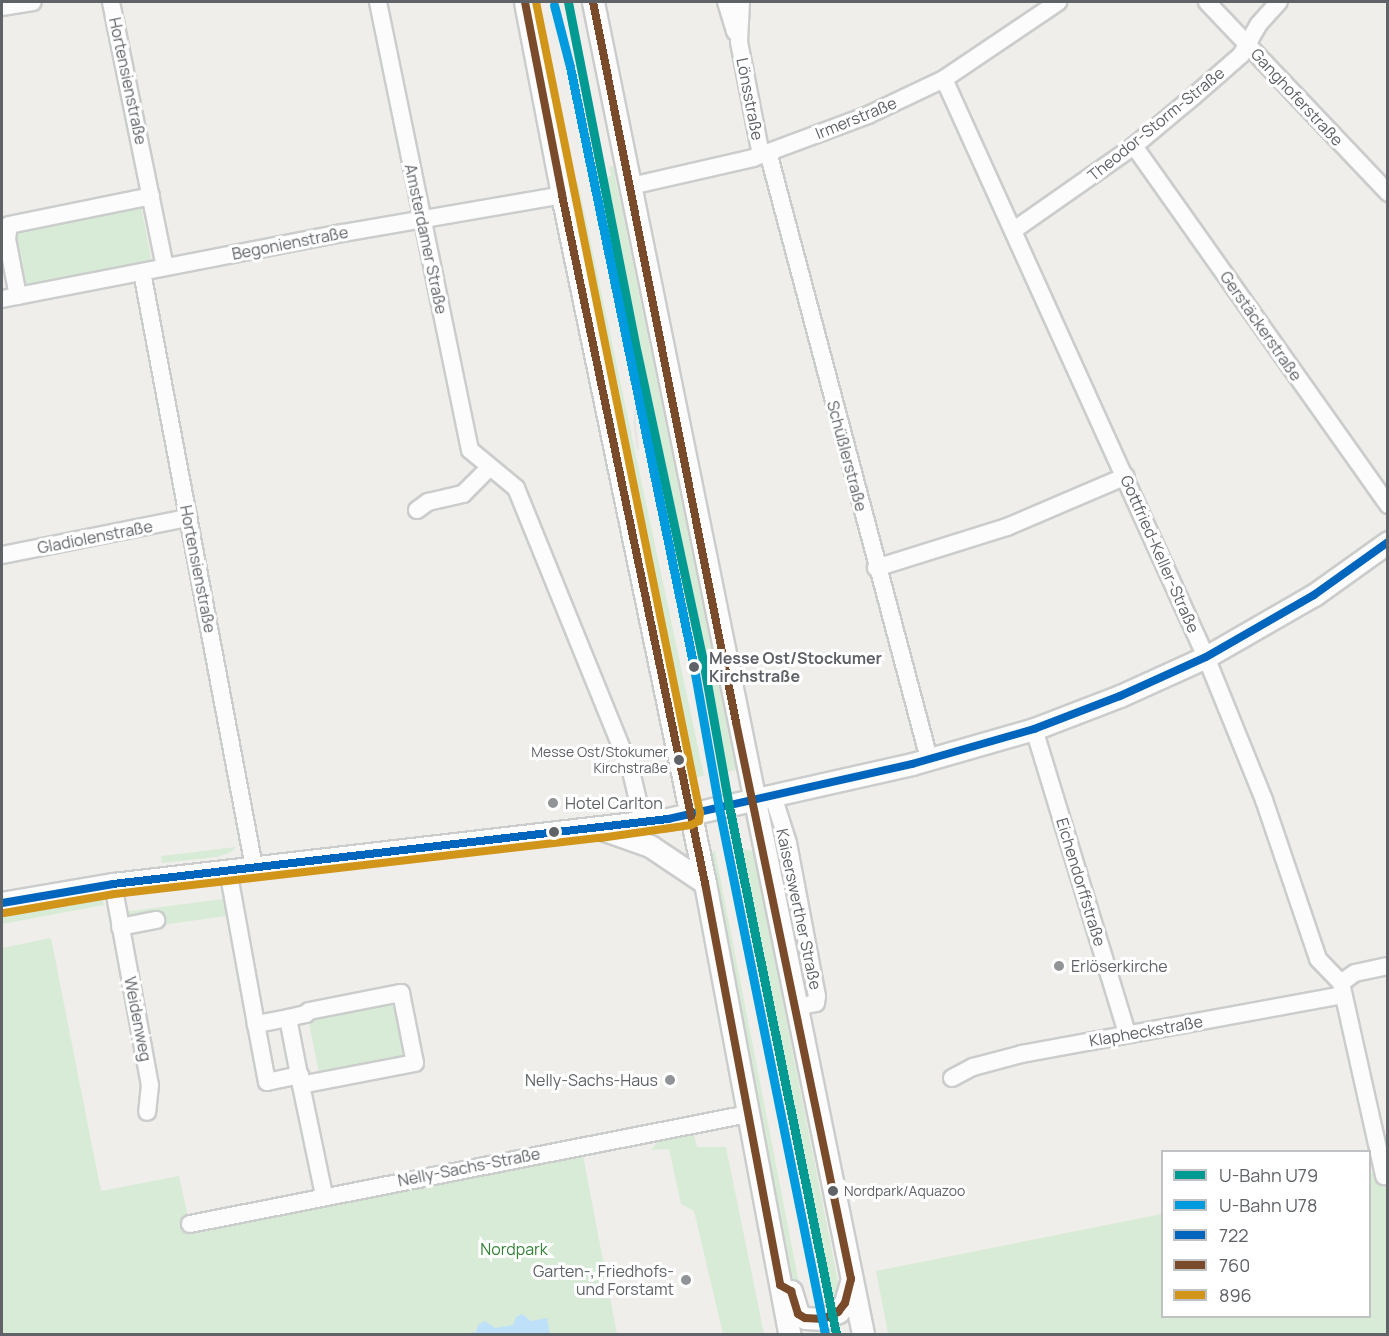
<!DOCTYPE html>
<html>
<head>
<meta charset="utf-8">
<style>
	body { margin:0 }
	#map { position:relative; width:1389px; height:1336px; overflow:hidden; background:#efeeea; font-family:Manrope,sans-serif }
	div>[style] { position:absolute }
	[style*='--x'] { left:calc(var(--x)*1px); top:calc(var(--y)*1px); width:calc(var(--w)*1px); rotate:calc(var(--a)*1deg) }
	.green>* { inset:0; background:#d8ebd6; transform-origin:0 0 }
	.water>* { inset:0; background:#bfe0f9 }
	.roads { filter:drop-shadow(2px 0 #cbcccc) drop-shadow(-2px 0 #cbcccc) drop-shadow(0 2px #cbcccc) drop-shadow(0 -2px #cbcccc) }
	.minor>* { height:16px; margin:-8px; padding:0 8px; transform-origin:8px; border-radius:8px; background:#fdfcfc }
	.tertiary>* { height:21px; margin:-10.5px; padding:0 10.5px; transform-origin:10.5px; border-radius:10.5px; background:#fdfcfc }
	.tram>* { height:1.5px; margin:-0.75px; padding:0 0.75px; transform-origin:0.75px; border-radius:0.75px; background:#e4e4e4 }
	.bus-1>* { height:8px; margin:-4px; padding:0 4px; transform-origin:4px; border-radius:4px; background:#0065bd }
	.bus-2>* { height:8px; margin:-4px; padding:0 4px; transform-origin:4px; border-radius:4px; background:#7a4b2a }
	.bus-3>* { height:8px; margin:-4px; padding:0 4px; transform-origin:4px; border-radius:4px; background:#d1951a }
	.metro-1>* { height:9px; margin:-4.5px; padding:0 4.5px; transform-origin:4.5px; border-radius:4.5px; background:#009a93 }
	.metro-2>* { height:9px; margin:-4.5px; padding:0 4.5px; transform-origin:4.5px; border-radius:4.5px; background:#009adf }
	.dots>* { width:16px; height:16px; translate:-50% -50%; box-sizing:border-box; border:3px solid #fff; border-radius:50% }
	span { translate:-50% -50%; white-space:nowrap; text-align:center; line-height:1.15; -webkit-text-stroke:6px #fff; paint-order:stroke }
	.bus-label { font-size:14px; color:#5f6368 }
	.right { translate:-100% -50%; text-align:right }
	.left { translate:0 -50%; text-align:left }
	.street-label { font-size:16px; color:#5f6368 }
	.stop-label { font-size:16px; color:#5f6368; font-weight:700 }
	.poi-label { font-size:16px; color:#5f6368 }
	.park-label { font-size:16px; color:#348238 }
	.frame { position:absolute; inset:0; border:3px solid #5f6368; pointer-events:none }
	.legend { position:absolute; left:1161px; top:1150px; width:210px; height:168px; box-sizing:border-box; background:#fff; border:2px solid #bfc1c3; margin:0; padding:8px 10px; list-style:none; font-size:18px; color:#5f6368 }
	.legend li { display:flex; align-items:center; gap:12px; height:30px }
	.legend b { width:30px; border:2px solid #bfc1c3 }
</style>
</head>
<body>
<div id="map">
	<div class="green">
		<div style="clip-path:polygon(613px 166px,736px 770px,727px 772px,606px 177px,611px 176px,609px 167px)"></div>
		<div style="left:578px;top:183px;width:606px;height:8px;rotate:78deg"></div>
		<div style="left:141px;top:206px;width:56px;height:129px;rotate:79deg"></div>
		<div style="clip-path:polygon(236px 847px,231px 852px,217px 857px,162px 863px,161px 856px)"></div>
		<div style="clip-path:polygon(741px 849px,753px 851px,839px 1287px,833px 1305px)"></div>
		<div style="left:715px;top:851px;width:469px;height:10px;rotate:79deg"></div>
		<div style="clip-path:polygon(223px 899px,226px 916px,162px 925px,129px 918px,123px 912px)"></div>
		<div style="clip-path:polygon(103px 900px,104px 905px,2px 924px,2px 917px)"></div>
		<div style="clip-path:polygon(51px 938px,101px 1191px,179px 1176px,190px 1226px,582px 1150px,617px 1334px,2px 1334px,2px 948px)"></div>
		<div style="clip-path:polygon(394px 1000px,406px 1055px,404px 1059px,319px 1074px,308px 1018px)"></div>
		<div style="clip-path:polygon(693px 1130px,697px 1147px,726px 1147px,764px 1334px,723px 1334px,694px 1211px,681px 1204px,669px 1149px,651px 1150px,662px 1137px)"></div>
		<div style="clip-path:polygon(1387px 1170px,1387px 1334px,888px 1334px,876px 1271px,1162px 1214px,1162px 1316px,1370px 1316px,1370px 1173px)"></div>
	</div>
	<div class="water">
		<div style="clip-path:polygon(522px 1314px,531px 1321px,547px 1318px,550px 1334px,464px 1334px,476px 1332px,478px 1325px,485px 1321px,495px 1328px,513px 1325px,516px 1317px)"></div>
	</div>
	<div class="roads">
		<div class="minor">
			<div style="--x:111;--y:2;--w:270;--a:78.5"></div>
			<div style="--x:378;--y:2;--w:457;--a:78.4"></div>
			<div style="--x:470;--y:450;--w:60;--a:39.6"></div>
			<div style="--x:516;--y:488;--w:305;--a:67.9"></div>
			<div style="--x:631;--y:771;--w:52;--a:76.8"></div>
			<div style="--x:726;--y:2;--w:31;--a:73"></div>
			<div style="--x:741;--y:2;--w:40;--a:92.9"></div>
			<div style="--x:739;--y:42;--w:115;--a:79"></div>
			<div style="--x:1207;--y:2;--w:263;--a:46.5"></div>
			<div style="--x:2;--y:7;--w:31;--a:-9"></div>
			<div style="--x:944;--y:79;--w:635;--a:65.62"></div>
			<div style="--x:1206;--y:657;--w:154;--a:67.9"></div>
			<div style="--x:1264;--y:800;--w:168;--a:71.2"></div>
			<div style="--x:1318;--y:959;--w:33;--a:46"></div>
			<div style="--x:1341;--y:983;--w:198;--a:77.4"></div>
			<div style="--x:1134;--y:146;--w:440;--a:54.7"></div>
			<div style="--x:768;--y:152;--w:628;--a:75.14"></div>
			<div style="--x:631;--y:186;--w:125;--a:-12.9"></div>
			<div style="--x:753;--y:158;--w:123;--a:-20.5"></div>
			<div style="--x:868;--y:115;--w:84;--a:-25.3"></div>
			<div style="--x:944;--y:79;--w:138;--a:-34"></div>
			<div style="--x:1014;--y:230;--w:146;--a:-35"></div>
			<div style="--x:1134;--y:146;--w:78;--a:-39.8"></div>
			<div style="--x:1194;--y:96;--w:62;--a:-41.1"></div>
			<div style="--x:1241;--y:55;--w:34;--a:-60"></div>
			<div style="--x:1258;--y:25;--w:31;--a:-48"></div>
			<div style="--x:142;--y:272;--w:605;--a:79.34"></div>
			<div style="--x:18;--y:296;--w:58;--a:-100.9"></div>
			<div style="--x:7;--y:239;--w:14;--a:-82"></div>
			<div style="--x:9;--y:225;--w:145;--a:-11.5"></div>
			<div style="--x:2;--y:299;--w:347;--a:-11"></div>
			<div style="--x:343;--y:233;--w:222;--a:-9.8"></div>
			<div style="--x:417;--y:510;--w:14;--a:-36"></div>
			<div style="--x:428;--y:502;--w:36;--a:-13"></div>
			<div style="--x:463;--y:494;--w:38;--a:-45"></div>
			<div style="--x:2;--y:555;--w:190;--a:-11.3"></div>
			<div style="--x:876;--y:568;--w:137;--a:-17.4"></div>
			<div style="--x:1007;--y:527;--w:129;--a:-23.2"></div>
			<div style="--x:1034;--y:729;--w:319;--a:73"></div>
			<div style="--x:773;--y:796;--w:49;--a:72.3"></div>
			<div style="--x:788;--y:843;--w:156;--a:79.3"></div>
			<div style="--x:817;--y:996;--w:7;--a:98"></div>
			<div style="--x:816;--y:1003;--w:19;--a:168"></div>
			<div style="--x:228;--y:870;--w:157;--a:79.7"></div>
			<div style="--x:113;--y:884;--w:204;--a:79.6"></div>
			<div style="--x:150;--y:1085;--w:27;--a:96"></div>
			<div style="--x:120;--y:927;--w:37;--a:-11"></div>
			<div style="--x:1341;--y:983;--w:17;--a:-36"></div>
			<div style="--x:1355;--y:973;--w:34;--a:-12"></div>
			<div style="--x:288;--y:1018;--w:33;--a:169"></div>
			<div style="--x:256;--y:1024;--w:59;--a:79.3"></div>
			<div style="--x:267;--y:1082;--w:34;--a:-12"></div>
			<div style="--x:952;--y:1078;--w:24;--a:-28"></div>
			<div style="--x:973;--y:1067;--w:51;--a:-14.9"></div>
			<div style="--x:1022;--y:1054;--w:326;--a:-10.4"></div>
			<div style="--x:301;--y:1085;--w:68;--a:-101"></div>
			<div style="--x:288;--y:1018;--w:18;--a:-13"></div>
			<div style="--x:306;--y:1014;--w:4;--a:-45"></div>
			<div style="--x:309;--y:1011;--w:94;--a:-11.1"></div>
			<div style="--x:401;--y:993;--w:71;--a:78.7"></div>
			<div style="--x:415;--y:1063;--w:116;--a:169.1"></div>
			<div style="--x:301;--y:1085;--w:112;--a:78.2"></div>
			<div style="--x:190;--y:1224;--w:569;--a:-11.15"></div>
		</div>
		<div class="tertiary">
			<div style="--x:525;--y:2;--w:197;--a:79.1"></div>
			<div style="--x:562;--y:195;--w:703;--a:78.26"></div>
			<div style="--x:705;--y:883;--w:459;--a:79.4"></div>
			<div style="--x:593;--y:2;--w:1359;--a:78.54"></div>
			<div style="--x:605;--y:830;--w:48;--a:19.6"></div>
			<div style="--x:650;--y:846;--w:66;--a:33.9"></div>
			<div style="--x:2;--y:903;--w:113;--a:-9.7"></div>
			<div style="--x:113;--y:884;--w:559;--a:-6.68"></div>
			<div style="--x:668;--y:819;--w:250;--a:-12.7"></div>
			<div style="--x:912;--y:764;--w:127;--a:-16"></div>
			<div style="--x:1034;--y:729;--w:92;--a:-21"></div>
			<div style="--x:1120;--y:696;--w:94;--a:-24.4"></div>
			<div style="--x:1206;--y:657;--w:125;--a:-29.9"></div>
			<div style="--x:1314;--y:595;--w:91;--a:-35.6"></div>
			<div style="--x:791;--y:1291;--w:24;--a:73"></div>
			<div style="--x:798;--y:1314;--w:8;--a:30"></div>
			<div style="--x:805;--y:1318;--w:18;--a:3"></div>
			<div style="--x:823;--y:1319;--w:17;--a:-25"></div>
			<div style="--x:838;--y:1312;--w:11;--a:-52"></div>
			<div style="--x:845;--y:1303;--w:22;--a:-74"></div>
		</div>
	</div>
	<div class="tram">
		<div style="--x:637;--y:353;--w:18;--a:84"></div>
		<div style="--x:639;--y:371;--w:52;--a:94.4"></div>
		<div style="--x:635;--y:423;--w:26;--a:83"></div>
	</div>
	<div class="bus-1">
		<div style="--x:2;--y:903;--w:113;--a:-9.7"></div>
		<div style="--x:113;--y:884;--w:559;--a:-6.68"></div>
		<div style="--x:668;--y:819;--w:250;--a:-12.7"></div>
		<div style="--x:912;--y:764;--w:127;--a:-16"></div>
		<div style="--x:1034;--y:729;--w:92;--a:-21"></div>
		<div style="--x:1120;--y:696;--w:94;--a:-24.4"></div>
		<div style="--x:1206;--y:657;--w:125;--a:-29.9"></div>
		<div style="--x:1314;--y:595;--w:91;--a:-35.6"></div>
	</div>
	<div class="bus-2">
		<div style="--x:525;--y:2;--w:197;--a:79.1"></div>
		<div style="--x:562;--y:195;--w:703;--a:78.26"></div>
		<div style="--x:705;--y:883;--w:409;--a:79.4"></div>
		<div style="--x:780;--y:1285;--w:13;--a:29"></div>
		<div style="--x:791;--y:1291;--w:24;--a:73"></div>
		<div style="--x:798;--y:1314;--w:8;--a:30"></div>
		<div style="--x:805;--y:1318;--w:18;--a:3"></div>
		<div style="--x:823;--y:1319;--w:17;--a:-25"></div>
		<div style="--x:838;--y:1312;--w:11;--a:-52"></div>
		<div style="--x:845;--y:1303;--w:25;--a:-76"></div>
		<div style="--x:851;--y:1279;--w:569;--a:-101.67"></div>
		<div style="--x:736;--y:722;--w:734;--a:-101.23"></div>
	</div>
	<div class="bus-3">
		<div style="--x:4;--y:913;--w:112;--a:-9.8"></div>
		<div style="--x:114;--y:894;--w:489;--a:-6.6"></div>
		<div style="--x:600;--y:838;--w:92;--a:-8.1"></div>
		<div style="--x:691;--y:825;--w:9;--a:-27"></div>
		<div style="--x:699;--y:821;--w:8;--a:-83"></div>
		<div style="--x:700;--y:813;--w:827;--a:-101.43"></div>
	</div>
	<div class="metro-1">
		<div style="--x:568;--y:2;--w:358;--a:78.9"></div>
		<div style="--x:637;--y:353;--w:320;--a:77.9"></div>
		<div style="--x:704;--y:666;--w:142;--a:79.9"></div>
		<div style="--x:729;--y:806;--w:539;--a:78.54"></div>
	</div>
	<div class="metro-2">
		<div style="--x:554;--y:5;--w:64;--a:75.5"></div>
		<div style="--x:570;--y:67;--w:614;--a:78.34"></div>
		<div style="--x:694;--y:668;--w:142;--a:79.9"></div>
		<div style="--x:719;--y:808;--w:537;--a:78.61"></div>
	</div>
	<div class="dots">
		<div style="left:694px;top:667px;background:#5f6368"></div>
		<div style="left:679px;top:760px;background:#5f6368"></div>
		<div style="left:553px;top:803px;background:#919496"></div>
		<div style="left:554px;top:832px;background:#5f6368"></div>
		<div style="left:1059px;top:966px;background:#919496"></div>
		<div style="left:670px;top:1080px;background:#919496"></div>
		<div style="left:833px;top:1191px;background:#5f6368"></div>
		<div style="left:686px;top:1280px;background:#919496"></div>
	</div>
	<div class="bus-label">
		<span class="right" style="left:668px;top:760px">Messe Ost/Stokumer<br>Kirchstraße</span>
		<span class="left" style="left:844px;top:1191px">Nordpark/Aquazoo</span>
	</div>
	<div class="street-label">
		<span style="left:128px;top:81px;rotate:78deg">Hortensienstraße</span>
		<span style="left:1297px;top:97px;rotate:47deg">Ganghoferstraße</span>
		<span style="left:750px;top:99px;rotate:79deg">Lönsstraße</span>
		<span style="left:856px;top:118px;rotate:-22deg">Irmerstraße</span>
		<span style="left:1156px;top:124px;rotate:-39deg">Theodor-Storm-Straße</span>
		<span style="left:426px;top:239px;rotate:78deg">Amsterdamer Straße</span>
		<span style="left:290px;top:243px;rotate:-11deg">Begonienstraße</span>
		<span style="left:1261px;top:326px;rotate:55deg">Gerstäckerstraße</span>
		<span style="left:847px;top:456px;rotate:75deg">Schüßlerstraße</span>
		<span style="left:95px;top:537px;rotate:-11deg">Gladiolenstraße</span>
		<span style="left:1160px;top:554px;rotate:66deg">Gottfried-Keller-Straße</span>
		<span style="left:198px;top:569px;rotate:79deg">Hortensienstraße</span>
		<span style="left:1081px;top:882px;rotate:73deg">Eichendorffstraße</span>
		<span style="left:799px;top:909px;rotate:78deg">Kaiserswerther Straße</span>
		<span style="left:138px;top:1019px;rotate:79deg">Weidenweg</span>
		<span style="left:1146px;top:1031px;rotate:-10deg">Klapheckstraße</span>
		<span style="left:469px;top:1167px;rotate:-11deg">Nelly-Sachs-Straße</span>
	</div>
	<div class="stop-label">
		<span class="left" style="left:709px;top:667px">Messe Ost/Stockumer<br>Kirchstraße</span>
	</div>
	<div class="poi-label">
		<span class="left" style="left:565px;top:803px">Hotel Carlton</span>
		<span class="left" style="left:1071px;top:966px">Erlöserkirche</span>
		<span class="right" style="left:658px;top:1080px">Nelly-Sachs-Haus</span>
		<span class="right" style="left:674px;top:1280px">Garten-, Friedhofs-<br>und Forstamt</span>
	</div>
	<div class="park-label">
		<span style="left:514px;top:1249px">Nordpark</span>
	</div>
	<div class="frame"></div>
	<ul class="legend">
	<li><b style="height:8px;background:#009a93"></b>U-Bahn U79</li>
	<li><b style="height:8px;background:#009adf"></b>U-Bahn U78</li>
	<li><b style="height:8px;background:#0065bd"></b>722</li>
	<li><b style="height:8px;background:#7a4b2a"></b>760</li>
	<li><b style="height:8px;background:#d1951a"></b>896</li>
	</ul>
</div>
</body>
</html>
